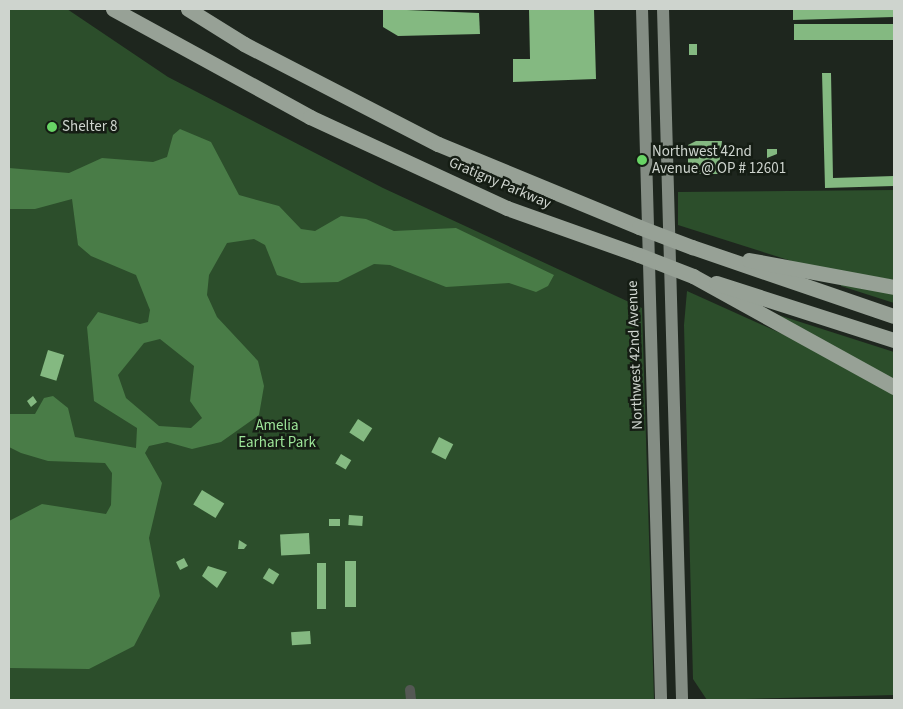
<!DOCTYPE html>
<html>
<head>
<meta charset="utf-8">
<style>
	body { margin:0 }
	#map { position:relative; width:903px; height:709px; overflow:hidden; background:#1e261e; font-family:"Source Sans 3",sans-serif }
	div>[style] { position:absolute }
	[style*='--x'] { left:calc(var(--x)*1px); top:calc(var(--y)*1px); width:calc(var(--w)*1px); rotate:calc(var(--a)*1deg) }
	.green>* { inset:0; background:#2c4e2b }
	.water>* { inset:0; background:#497c47 }
	.building>* { inset:0; background:#84b981; transform-origin:0 0 }
	.minor>* { height:10px; margin:-5px; padding:0 5px; transform-origin:5px; border-radius:5px; background:#545854 }
	.major>* { height:12px; margin:-6px; padding:0 6px; transform-origin:6px; border-radius:6px; background:#848d84 }
	.highway>* { height:15px; margin:-7.5px; padding:0 7.5px; transform-origin:7.5px; border-radius:7.5px; background:#97a196 }
	.highway-bridge>* { height:15px; margin:-7.5px; padding:0 7.5px; transform-origin:7.5px; border-radius:7.5px; background:#97a196 }
	.dots>* { width:14px; height:14px; translate:-50% -50%; box-sizing:border-box; border:2px solid #151d14; border-radius:50% }
	span { translate:-50% -50%; white-space:nowrap; text-align:center; line-height:1.15; -webkit-text-stroke:5px #151d14; paint-order:stroke }
	.poi-label { font-size:15px; color:#ced4ce }
	.left { translate:0 -50%; text-align:left }
	.street-label { font-size:15px; color:#ced4ce }
	.park-label { font-size:15px; color:#9de599 }
	.frame { position:absolute; inset:0; border:10px solid #ced4ce; pointer-events:none }
</style>
</head>
<body>
<div id="map">
	<div class="green">
		<div style="clip-path:polygon(9px 9px,67px 9px,168px 77px,383px 188px,642px 308px,654px 700px,9px 700px)"></div>
		<div style="clip-path:polygon(894px 190px,894px 280px,804px 265px,678px 225px,678px 192px)"></div>
		<div style="clip-path:polygon(841px 283px,894px 290px,894px 303px,841px 286px)"></div>
		<div style="clip-path:polygon(687px 291px,809px 346px,894px 392px,894px 695px,707px 700px,693px 679px,684px 325px)"></div>
		<div style="clip-path:polygon(769px 312px,894px 352px,894px 382px)"></div>
	</div>
	<div class="water">
		<div style="clip-path:polygon(evenodd,180px 129px,211px 142px,239px 195px,279px 206px,301px 229px,315px 231px,341px 216px,366px 219px,394px 231px,456px 228px,554px 275px,548px 286px,536px 292px,509px 283px,446px 287px,390px 265px,374px 264px,338px 282px,301px 283px,277px 275px,265px 245px,254px 239px,227px 243px,209px 275px,207px 295px,217px 317px,258px 361px,264px 386px,259px 415px,221px 442px,192px 449px,167px 442px,149px 446px,145px 453px,162px 483px,149px 538px,160px 596px,134px 646px,89px 669px,9px 668px,9px 521px,42px 504px,106px 514px,111px 505px,112px 473px,105px 463px,48px 461px,21px 453px,9px 447px,9px 414px,35px 414px,44px 398px,53px 396px,68px 408px,75px 437px,136px 448px,137px 428px,94px 401px,87px 327px,98px 312px,140px 324px,148px 322px,150px 310px,136px 275px,91px 256px,78px 245px,72px 199px,35px 209px,9px 209px,9px 168px,69px 173px,102px 158px,153px 162px,167px 157px,173px 135px,180px 129px,160px 339px,194px 366px,190px 401px,202px 418px,191px 428px,159px 426px,126px 398px,118px 375px,144px 343px,160px 339px)"></div>
	</div>
	<div class="building">
		<div style="clip-path:polygon(383px 9px,479px 13px,480px 34px,398px 36px,383px 27px)"></div>
		<div style="clip-path:polygon(529px 9px,594px 9px,596px 79px,513px 82px,513px 59px,530px 59px)"></div>
		<div style="clip-path:polygon(793px 9px,894px 9px,894px 17px,793px 20px)"></div>
		<div style="left:894px;top:24px;width:16px;height:100px;rotate:90deg"></div>
		<div style="left:689px;top:44px;width:8px;height:11px"></div>
		<div style="clip-path:polygon(822px 73px,831px 73px,833px 178px,894px 176px,894px 186px,825px 188px)"></div>
		<div style="clip-path:polygon(50px 120px,56px 121px,59px 128px,53px 132px,46px 125px)"></div>
		<div style="clip-path:polygon(696px 141px,722px 141px,718px 174px,688px 174px,688px 145px)"></div>
		<div style="clip-path:polygon(767px 149px,777px 149px,777px 154px,767px 158px)"></div>
		<div style="left:48px;top:350px;width:17px;height:27px;rotate:17deg"></div>
		<div style="clip-path:polygon(33px 396px,37px 402px,31px 407px,27px 401px)"></div>
		<div style="left:358px;top:419px;width:17px;height:16px;rotate:33deg"></div>
		<div style="left:439px;top:437px;width:16px;height:17px;rotate:27deg"></div>
		<div style="left:341px;top:454px;width:12px;height:11px;rotate:31deg"></div>
		<div style="left:202px;top:490px;width:26px;height:17px;rotate:31deg"></div>
		<div style="left:349px;top:515px;width:14px;height:10px;rotate:4deg"></div>
		<div style="left:329px;top:519px;width:11px;height:7px"></div>
		<div style="left:309px;top:533px;width:21px;height:29px;rotate:87deg"></div>
		<div style="clip-path:polygon(239px 540px,247px 545px,244px 549px,238px 549px)"></div>
		<div style="left:184px;top:558px;width:9px;height:9px;rotate:63deg"></div>
		<div style="left:345px;top:561px;width:11px;height:46px"></div>
		<div style="left:317px;top:563px;width:9px;height:46px"></div>
		<div style="clip-path:polygon(208px 566px,227px 572px,217px 588px,202px 576px)"></div>
		<div style="left:269px;top:568px;width:12px;height:12px;rotate:31deg"></div>
		<div style="left:310px;top:631px;width:13px;height:19px;rotate:86deg"></div>
	</div>
	<div class="minor">
		<div style="--x:410;--y:690;--w:10;--a:84"></div>
	</div>
	<div class="major">
		<div style="--x:642;--y:9;--w:691;--a:88.42"></div>
		<div style="--x:663;--y:9;--w:691;--a:88.42"></div>
	</div>
	<div class="highway">
		<div style="--x:113;--y:9;--w:225;--a:28.7"></div>
		<div style="--x:310;--y:117;--w:217;--a:24.8"></div>
		<div style="--x:507;--y:208;--w:140;--a:19.6"></div>
		<div style="--x:188;--y:9;--w:66;--a:32"></div>
		<div style="--x:244;--y:44;--w:218;--a:27.3"></div>
		<div style="--x:438;--y:144;--w:217;--a:22.4"></div>
		<div style="--x:692;--y:247;--w:213;--a:18.9"></div>
		<div style="--x:749;--y:260;--w:147;--a:10.5"></div>
		<div style="--x:693;--y:276;--w:230;--a:28.9"></div>
		<div style="--x:716;--y:283;--w:187;--a:17.8"></div>
	</div>
	<div class="highway-bridge">
		<div style="--x:639;--y:227;--w:57;--a:20.7"></div>
		<div style="--x:639;--y:255;--w:58;--a:21.3"></div>
	</div>
	<div class="dots">
		<div style="left:52px;top:127px;background:#68d465"></div>
		<div style="left:642px;top:160px;background:#68d465"></div>
	</div>
	<div class="poi-label">
		<span class="left" style="left:62px;top:127px">Shelter 8</span>
		<span class="left" style="left:652px;top:160px">Northwest 42nd<br>Avenue @ OP # 12601</span>
	</div>
	<div class="street-label">
		<span style="left:500px;top:183px;rotate:23deg">Gratigny Parkway</span>
		<span style="left:635px;top:355px;rotate:-92deg">Northwest 42nd Avenue</span>
	</div>
	<div class="park-label">
		<span style="left:277px;top:434px">Amelia<br>Earhart Park</span>
	</div>
	<div class="frame"></div>
</div>
</body>
</html>
